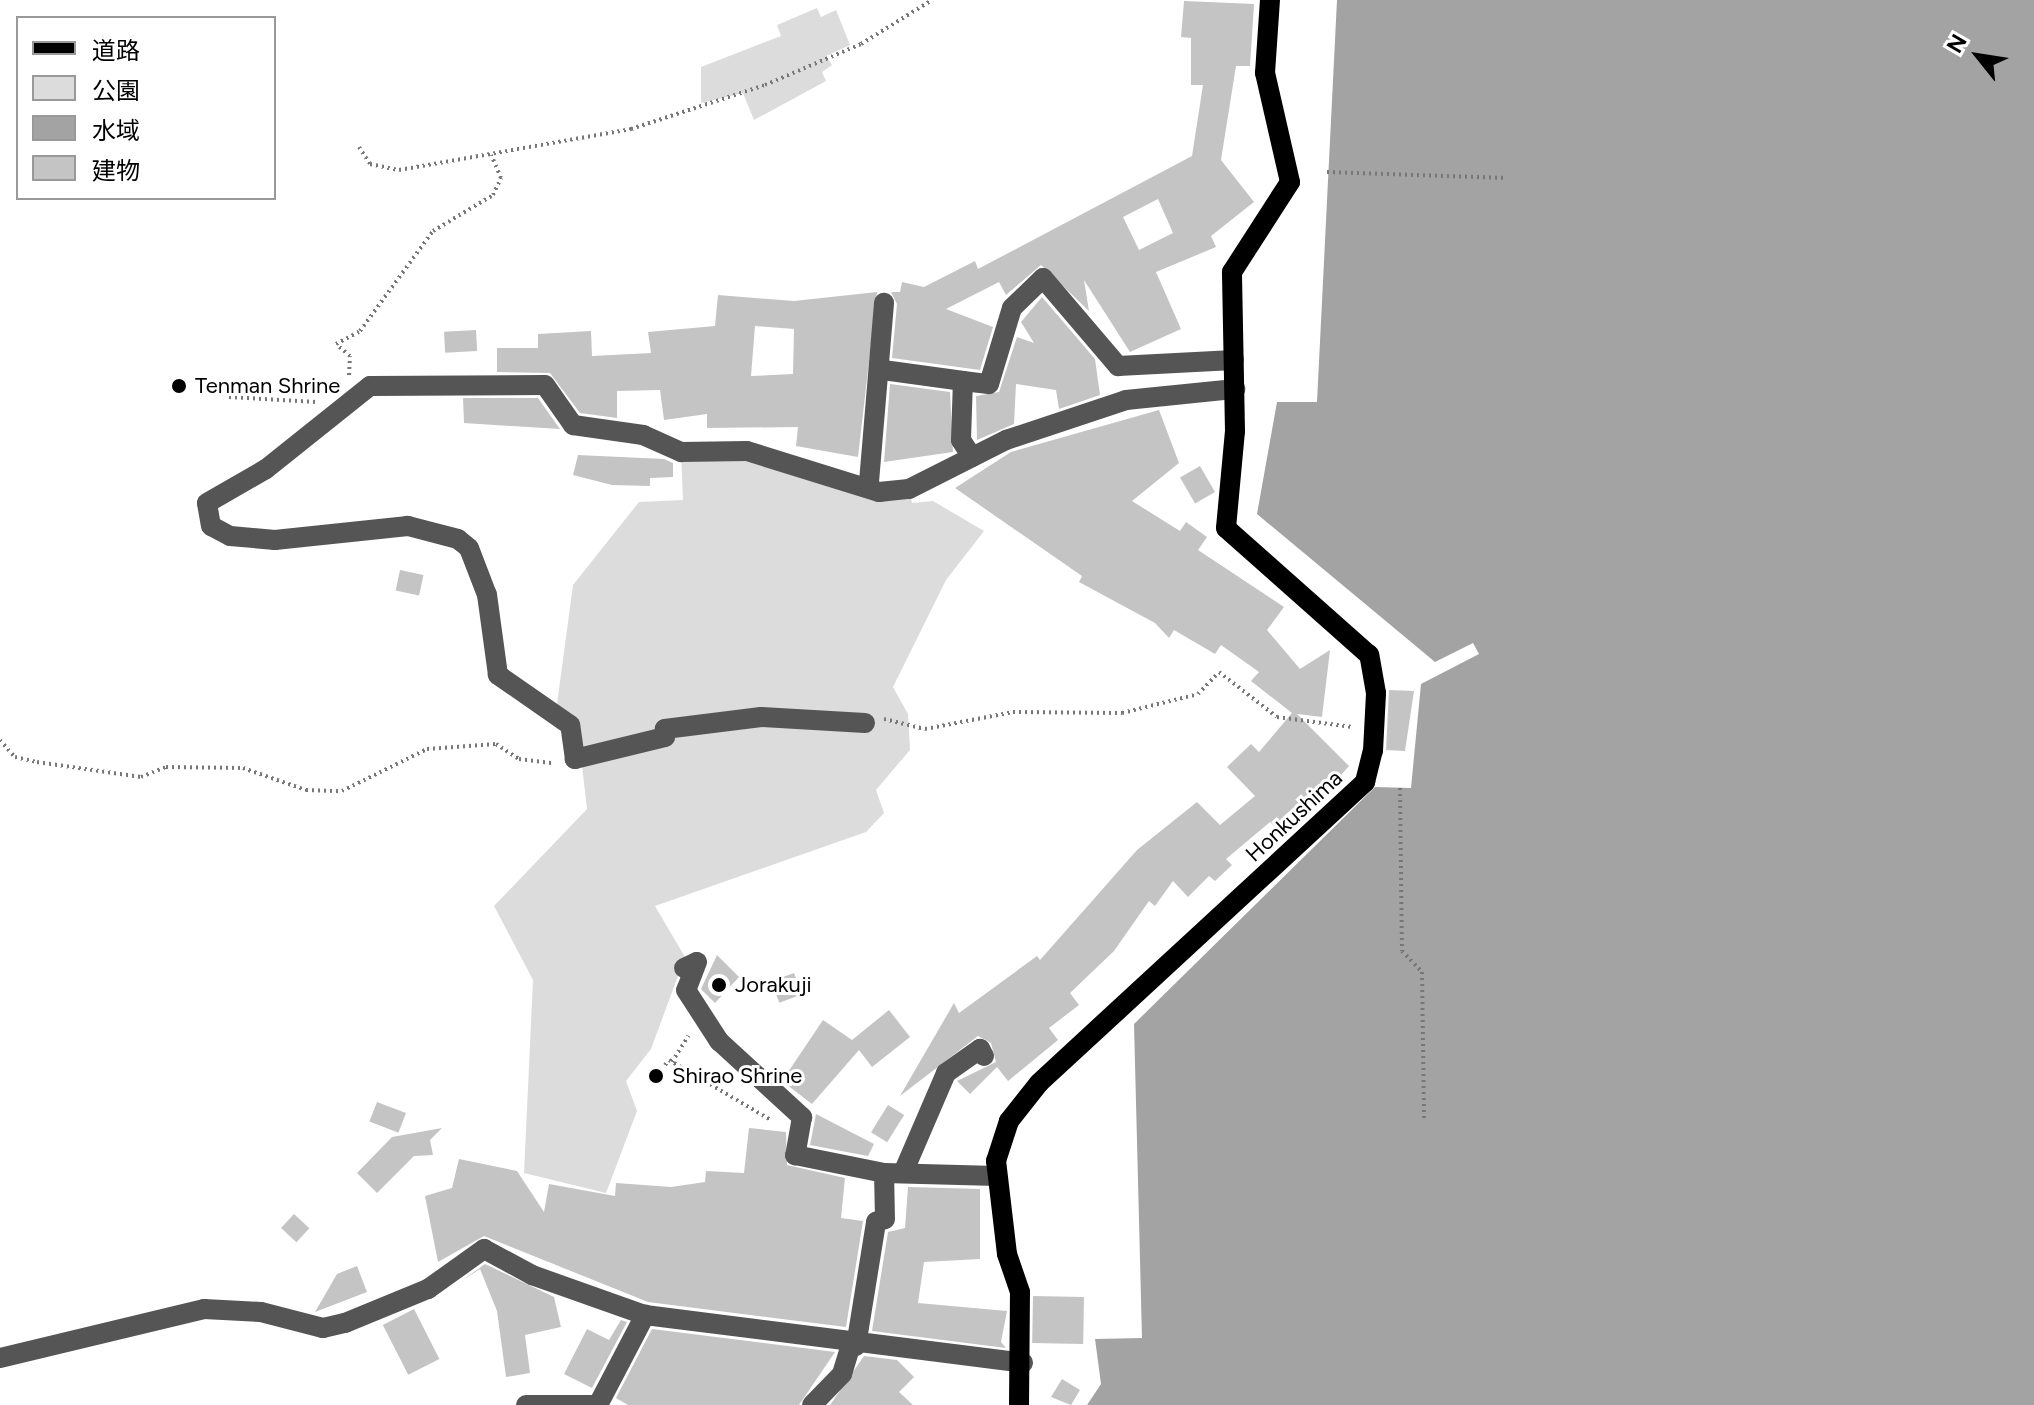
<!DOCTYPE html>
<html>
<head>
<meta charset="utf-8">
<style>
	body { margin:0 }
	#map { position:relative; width:2034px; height:1405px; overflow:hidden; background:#fff; font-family:Figtree,"Noto Sans JP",sans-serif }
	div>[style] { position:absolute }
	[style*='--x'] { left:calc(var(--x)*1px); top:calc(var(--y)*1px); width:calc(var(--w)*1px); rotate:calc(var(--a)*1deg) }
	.green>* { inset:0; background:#dcdcdc }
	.water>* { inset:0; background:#a3a3a3 }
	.building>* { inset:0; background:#c4c4c4; transform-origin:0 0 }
	.path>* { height:4px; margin-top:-2px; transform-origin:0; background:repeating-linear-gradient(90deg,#777 0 2px,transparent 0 6px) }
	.minor>* { height:20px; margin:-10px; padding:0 10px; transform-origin:10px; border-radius:10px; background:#555 }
	.major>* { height:20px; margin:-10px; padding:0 10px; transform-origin:10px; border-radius:10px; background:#000 }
	.dots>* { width:22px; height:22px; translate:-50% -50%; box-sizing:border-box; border:4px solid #fff; border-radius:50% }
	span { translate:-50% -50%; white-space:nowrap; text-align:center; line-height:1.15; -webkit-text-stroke:6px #fff; paint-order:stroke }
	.poi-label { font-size:22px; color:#000 }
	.left { translate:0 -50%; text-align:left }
	.street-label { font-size:22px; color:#000 }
	.legend { position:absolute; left:16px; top:16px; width:260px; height:184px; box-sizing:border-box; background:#fff; border:2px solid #999; margin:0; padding:10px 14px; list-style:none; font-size:24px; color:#000 }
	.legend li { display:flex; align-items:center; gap:16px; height:40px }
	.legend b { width:40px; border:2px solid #999 }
	.north { position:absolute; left:1938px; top:16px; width:80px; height:80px; -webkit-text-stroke:6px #fff; paint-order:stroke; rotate:300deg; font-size:22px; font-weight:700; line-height:32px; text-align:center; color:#000 }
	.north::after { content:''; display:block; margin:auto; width:28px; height:36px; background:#000; clip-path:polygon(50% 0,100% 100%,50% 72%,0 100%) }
</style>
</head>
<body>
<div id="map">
	<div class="green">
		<div style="clip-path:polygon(817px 8px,821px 17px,836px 10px,850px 45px,826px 56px,832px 65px,822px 72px,826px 81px,754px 120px,743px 93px,701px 103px,701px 67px,781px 36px,777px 25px)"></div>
		<div style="clip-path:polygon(702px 451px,909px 489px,912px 503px,933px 501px,984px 531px,946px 580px,893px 687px,908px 714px,910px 750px,876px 790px,884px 813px,866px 832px,655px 906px,685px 957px,651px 1049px,626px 1081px,637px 1111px,606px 1193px,524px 1173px,533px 980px,494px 906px,587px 809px,577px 722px,557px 704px,573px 585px,639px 502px,683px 500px,681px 452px)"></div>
	</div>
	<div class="water">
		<div style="clip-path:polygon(1337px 0,2034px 0,2034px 1405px,1087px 1405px,1101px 1384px,1095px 1339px,1142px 1338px,1134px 1024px,1375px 787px,1411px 788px,1421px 684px,1479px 654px,1473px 643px,1435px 662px,1257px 514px,1277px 402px,1317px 402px)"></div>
	</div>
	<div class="building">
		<div style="clip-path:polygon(evenodd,1184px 1px,1254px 4px,1250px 66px,1236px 66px,1221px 160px,1254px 202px,1211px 236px,1216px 247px,1156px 272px,1181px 329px,1130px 352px,1084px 280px,1089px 311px,1041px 265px,1006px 295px,999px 282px,946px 309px,993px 327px,980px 370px,892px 358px,897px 304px,891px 292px,900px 292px,902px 282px,924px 287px,975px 261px,978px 269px,1192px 156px,1203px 85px,1191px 85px,1191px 38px,1181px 37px,1184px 1px,1158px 199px,1173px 233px,1139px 250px,1123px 217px,1158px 199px)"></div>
		<div style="clip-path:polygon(evenodd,877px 292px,858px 457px,796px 446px,798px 427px,707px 428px,707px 414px,664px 420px,660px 390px,617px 391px,617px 418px,580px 413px,550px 373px,497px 372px,497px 348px,538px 348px,538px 334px,591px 331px,592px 356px,651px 353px,648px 332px,715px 326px,718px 295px,794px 301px,877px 292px,755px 326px,794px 329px,793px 374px,751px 376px,755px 326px)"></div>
		<div style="clip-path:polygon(1042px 297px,1095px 359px,1100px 395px,1059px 409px,1056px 390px,1016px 384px,1014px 424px,977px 440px,976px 396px,999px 392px,1017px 337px,1034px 343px,1021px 322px)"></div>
		<div style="left:476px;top:330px;width:21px;height:32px;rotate:87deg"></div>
		<div style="clip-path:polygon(890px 384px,950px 392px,953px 452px,884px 462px)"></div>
		<div style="clip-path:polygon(463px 398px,538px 398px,560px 429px,464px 423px)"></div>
		<div style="clip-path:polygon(1159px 410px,1179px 463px,1132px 501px,1180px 531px,1186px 522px,1207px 537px,1198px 550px,1284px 607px,1267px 630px,1300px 669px,1330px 650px,1322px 717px,1297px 714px,1349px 766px,1286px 837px,1270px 822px,1226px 859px,1232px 865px,1215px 881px,1209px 876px,1188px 897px,1173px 881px,1155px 906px,1149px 901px,1114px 951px,1070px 993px,1079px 1005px,1049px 1028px,1058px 1040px,1008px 1081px,997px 1067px,970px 1094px,957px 1081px,996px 1062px,991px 1043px,978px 1036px,900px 1096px,954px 1003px,959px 1013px,1037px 956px,1040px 960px,1137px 850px,1197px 802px,1220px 825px,1255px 796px,1227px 767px,1251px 744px,1259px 752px,1292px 713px,1251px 681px,1259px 672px,1221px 645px,1215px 654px,1174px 630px,1169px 638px,1155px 623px,1079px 582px,1082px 576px,955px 488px,1011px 452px)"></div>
		<div style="clip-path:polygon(578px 455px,664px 459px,673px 463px,673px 477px,650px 478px,650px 486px,612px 485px,573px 475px)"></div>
		<div style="left:1200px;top:466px;width:30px;height:23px;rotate:60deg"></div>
		<div style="left:400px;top:570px;width:24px;height:21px;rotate:12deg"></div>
		<div style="clip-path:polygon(1389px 690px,1414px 691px,1405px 751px,1386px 750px)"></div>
		<div style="clip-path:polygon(717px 955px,739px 977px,715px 1003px,701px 989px)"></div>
		<div style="left:794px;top:973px;width:23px;height:24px;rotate:70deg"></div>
		<div style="clip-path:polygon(889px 1010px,910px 1037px,872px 1067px,859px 1050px,812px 1104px,782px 1081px,823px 1020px,852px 1040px)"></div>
		<div style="left:377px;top:1102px;width:31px;height:21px;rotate:21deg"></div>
		<div style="left:888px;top:1105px;width:19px;height:32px;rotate:32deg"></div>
		<div style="clip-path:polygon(816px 1114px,874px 1144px,868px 1156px,810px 1145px)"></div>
		<div style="clip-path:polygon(442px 1128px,430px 1140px,433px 1155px,414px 1156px,377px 1193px,357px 1173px,392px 1137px)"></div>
		<div style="clip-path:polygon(749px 1128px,786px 1132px,787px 1165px,845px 1178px,841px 1218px,863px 1221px,846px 1327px,648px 1302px,484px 1236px,438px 1262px,425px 1196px,452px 1188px,459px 1159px,517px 1171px,544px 1212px,549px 1184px,615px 1196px,616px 1183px,671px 1187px,705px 1182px,706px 1171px,744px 1173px)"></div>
		<div style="clip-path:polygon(908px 1187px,980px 1189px,980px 1259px,924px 1262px,918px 1303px,1007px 1311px,1001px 1342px,1006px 1348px,872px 1331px,888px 1232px,905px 1228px)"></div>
		<div style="left:294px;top:1214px;width:21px;height:19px;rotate:43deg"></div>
		<div style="clip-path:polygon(485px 1264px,554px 1297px,561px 1327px,525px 1335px,530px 1373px,506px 1377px,497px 1311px,480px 1269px,460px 1282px)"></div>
		<div style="clip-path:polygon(357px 1266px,367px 1292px,315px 1312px,337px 1274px)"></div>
		<div style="left:1033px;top:1296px;width:51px;height:47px;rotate:1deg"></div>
		<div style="left:414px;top:1309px;width:56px;height:35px;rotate:63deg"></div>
		<div style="clip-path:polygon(621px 1320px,627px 1322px,592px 1388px,564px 1374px,587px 1329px,609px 1340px)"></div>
		<div style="clip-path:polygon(652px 1329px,835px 1352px,799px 1405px,628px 1405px,616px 1398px)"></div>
		<div style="clip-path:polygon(864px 1356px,897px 1360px,914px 1377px,899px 1392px,913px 1405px,830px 1405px)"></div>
		<div style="clip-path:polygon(1062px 1379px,1080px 1390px,1071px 1405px,1051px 1397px)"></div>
	</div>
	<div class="path">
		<div style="--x:359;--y:147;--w:20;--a:57"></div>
		<div style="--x:370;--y:164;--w:30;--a:12"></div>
		<div style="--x:399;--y:170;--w:236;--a:-10"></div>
		<div style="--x:631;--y:129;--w:141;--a:-18.2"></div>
		<div style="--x:765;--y:85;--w:104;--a:-23.1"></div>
		<div style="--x:861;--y:44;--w:84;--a:-31.8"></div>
		<div style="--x:1327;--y:172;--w:179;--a:1.9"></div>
		<div style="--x:349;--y:375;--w:19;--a:-87"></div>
		<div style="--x:350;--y:356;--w:18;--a:-139"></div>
		<div style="--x:336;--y:344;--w:27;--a:-28"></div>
		<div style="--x:360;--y:331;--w:124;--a:-53.9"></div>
		<div style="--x:433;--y:231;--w:70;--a:-31"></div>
		<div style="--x:493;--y:195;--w:19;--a:-65"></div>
		<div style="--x:501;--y:178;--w:25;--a:-113"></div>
		<div style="--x:229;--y:397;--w:88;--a:3.3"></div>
		<div style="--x:884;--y:719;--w:42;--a:13.7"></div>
		<div style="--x:925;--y:729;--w:90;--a:-10.9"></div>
		<div style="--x:1013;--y:712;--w:109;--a:0.5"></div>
		<div style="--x:1122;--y:713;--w:78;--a:-14"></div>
		<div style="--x:1198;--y:694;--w:30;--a:-46"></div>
		<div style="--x:1219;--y:672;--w:73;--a:37.8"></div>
		<div style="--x:1277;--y:717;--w:76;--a:7.6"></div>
		<div style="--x:0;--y:740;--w:23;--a:49"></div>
		<div style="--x:15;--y:757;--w:23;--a:13"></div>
		<div style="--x:37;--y:762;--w:105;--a:8.2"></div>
		<div style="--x:141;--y:777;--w:27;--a:-22"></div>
		<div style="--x:166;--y:767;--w:77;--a:0.7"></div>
		<div style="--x:243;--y:768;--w:67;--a:19.2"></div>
		<div style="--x:306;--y:790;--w:36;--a:2"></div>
		<div style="--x:342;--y:791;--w:95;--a:-26.3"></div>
		<div style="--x:427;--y:749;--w:69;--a:-4.1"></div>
		<div style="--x:496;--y:744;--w:27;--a:33"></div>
		<div style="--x:519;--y:759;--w:34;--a:7"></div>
		<div style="--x:1400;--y:788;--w:163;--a:89.3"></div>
		<div style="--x:1402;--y:951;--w:29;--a:46"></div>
		<div style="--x:1422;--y:972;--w:147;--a:89.2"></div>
		<div style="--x:672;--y:1062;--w:31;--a:-58"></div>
		<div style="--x:665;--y:1065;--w:6;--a:-51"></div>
		<div style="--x:669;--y:1060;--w:118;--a:30.5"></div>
	</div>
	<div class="minor">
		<div style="--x:883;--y:370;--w:81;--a:7.8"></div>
		<div style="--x:972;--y:457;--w:20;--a:-123"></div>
		<div style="--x:961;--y:440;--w:59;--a:-88.1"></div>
		<div style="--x:963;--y:381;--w:26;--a:7"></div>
		<div style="--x:989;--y:384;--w:79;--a:-73.2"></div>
		<div style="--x:1012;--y:308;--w:43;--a:-44.1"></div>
		<div style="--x:1043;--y:278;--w:116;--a:49.6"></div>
		<div style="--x:1118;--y:366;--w:116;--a:-3"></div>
		<div style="--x:869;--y:482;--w:180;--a:-85.2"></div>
		<div style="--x:865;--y:723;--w:104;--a:-176.7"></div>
		<div style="--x:761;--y:717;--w:97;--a:172.9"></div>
		<div style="--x:665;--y:729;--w:8;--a:90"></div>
		<div style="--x:665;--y:737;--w:93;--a:166.3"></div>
		<div style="--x:575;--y:759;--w:34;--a:-98"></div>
		<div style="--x:570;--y:725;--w:88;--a:-145.2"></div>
		<div style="--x:498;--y:675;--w:81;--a:-97.8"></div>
		<div style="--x:487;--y:595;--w:50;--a:-111"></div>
		<div style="--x:469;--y:548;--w:14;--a:-141"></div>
		<div style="--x:458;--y:539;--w:52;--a:-165.4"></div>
		<div style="--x:408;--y:526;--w:134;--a:174"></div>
		<div style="--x:275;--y:540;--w:45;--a:-174.9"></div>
		<div style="--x:230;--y:536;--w:21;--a:-152"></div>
		<div style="--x:211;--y:526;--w:23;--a:-100"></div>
		<div style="--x:207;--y:503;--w:68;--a:-30"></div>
		<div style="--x:266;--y:469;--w:133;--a:-38.6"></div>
		<div style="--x:370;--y:386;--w:175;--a:-0.3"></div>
		<div style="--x:545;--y:385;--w:49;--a:55"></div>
		<div style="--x:573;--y:425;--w:71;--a:8.1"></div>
		<div style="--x:643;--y:435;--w:42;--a:24.1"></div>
		<div style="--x:681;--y:452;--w:66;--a:-0.9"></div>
		<div style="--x:747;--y:451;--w:138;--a:17.3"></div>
		<div style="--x:879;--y:492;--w:30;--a:-6"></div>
		<div style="--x:909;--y:489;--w:109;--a:-26.8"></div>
		<div style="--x:1006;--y:440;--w:126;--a:-18.4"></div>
		<div style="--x:1126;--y:400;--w:110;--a:-5.8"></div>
		<div style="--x:684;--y:968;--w:14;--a:-25"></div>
		<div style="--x:697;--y:962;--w:30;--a:111"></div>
		<div style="--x:686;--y:990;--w:61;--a:57.1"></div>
		<div style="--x:719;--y:1041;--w:113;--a:42.5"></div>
		<div style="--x:802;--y:1117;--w:39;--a:100"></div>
		<div style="--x:795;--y:1155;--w:91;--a:11.4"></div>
		<div style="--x:884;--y:1173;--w:113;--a:1.5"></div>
		<div style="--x:903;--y:1173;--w:109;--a:-66.7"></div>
		<div style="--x:946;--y:1073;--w:42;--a:-35.2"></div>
		<div style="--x:980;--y:1049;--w:8;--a:60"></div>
		<div style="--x:856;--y:1346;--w:126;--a:-80.8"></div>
		<div style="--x:876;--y:1222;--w:9;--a:-18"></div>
		<div style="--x:885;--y:1219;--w:46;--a:-91.2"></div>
		<div style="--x:0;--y:1358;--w:210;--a:-13.5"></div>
		<div style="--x:204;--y:1309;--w:57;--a:3"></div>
		<div style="--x:261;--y:1312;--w:64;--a:14.5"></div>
		<div style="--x:323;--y:1328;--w:23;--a:-13"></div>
		<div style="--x:345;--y:1323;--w:90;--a:-22.3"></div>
		<div style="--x:428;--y:1289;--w:69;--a:-35.5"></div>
		<div style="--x:484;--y:1249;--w:55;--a:28.4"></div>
		<div style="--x:532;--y:1275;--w:120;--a:19.5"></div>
		<div style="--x:645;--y:1315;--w:381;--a:7.2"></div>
		<div style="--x:526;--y:1405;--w:66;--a:0"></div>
		<div style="--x:598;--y:1405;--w:102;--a:-62.4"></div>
		<div style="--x:812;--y:1405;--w:43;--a:-45.9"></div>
		<div style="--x:842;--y:1374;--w:31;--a:-73"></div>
	</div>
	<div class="major">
		<div style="--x:1019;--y:1405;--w:113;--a:-89.5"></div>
		<div style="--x:1020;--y:1292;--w:40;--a:-108.9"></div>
		<div style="--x:1007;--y:1254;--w:94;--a:-96.7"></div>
		<div style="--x:996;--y:1161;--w:42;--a:-72"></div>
		<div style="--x:1009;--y:1121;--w:48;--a:-51.7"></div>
		<div style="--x:1039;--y:1083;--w:444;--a:-42.7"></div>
		<div style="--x:1365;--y:782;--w:32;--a:-76"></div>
		<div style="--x:1373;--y:751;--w:58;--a:-87"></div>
		<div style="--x:1376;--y:693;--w:39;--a:-100"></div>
		<div style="--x:1369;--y:655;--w:191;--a:-138.4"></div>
		<div style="--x:1226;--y:528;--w:97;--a:-84.7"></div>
		<div style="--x:1235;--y:431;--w:159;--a:-91.1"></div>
		<div style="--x:1232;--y:272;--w:107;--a:-57.2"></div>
		<div style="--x:1290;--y:182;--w:112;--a:-102.9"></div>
		<div style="--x:1265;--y:73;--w:73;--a:-86.1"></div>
	</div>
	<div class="dots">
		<div style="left:179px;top:386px;background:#000"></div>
		<div style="left:719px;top:985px;background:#000"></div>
		<div style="left:656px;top:1076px;background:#000"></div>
	</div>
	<div class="poi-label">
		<span class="left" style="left:195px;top:386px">Tenman Shrine</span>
		<span class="left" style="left:735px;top:985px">Jorakuji</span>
		<span class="left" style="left:672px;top:1076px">Shirao Shrine</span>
	</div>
	<div class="street-label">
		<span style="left:1294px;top:816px;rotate:-43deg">Honkushima</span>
	</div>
	<ul class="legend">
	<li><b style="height:10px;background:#000"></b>道路</li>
	<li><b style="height:22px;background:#dcdcdc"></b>公園</li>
	<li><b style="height:22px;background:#a3a3a3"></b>水域</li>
	<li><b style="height:22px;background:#c4c4c4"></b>建物</li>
	</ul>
	<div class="north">N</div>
</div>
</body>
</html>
